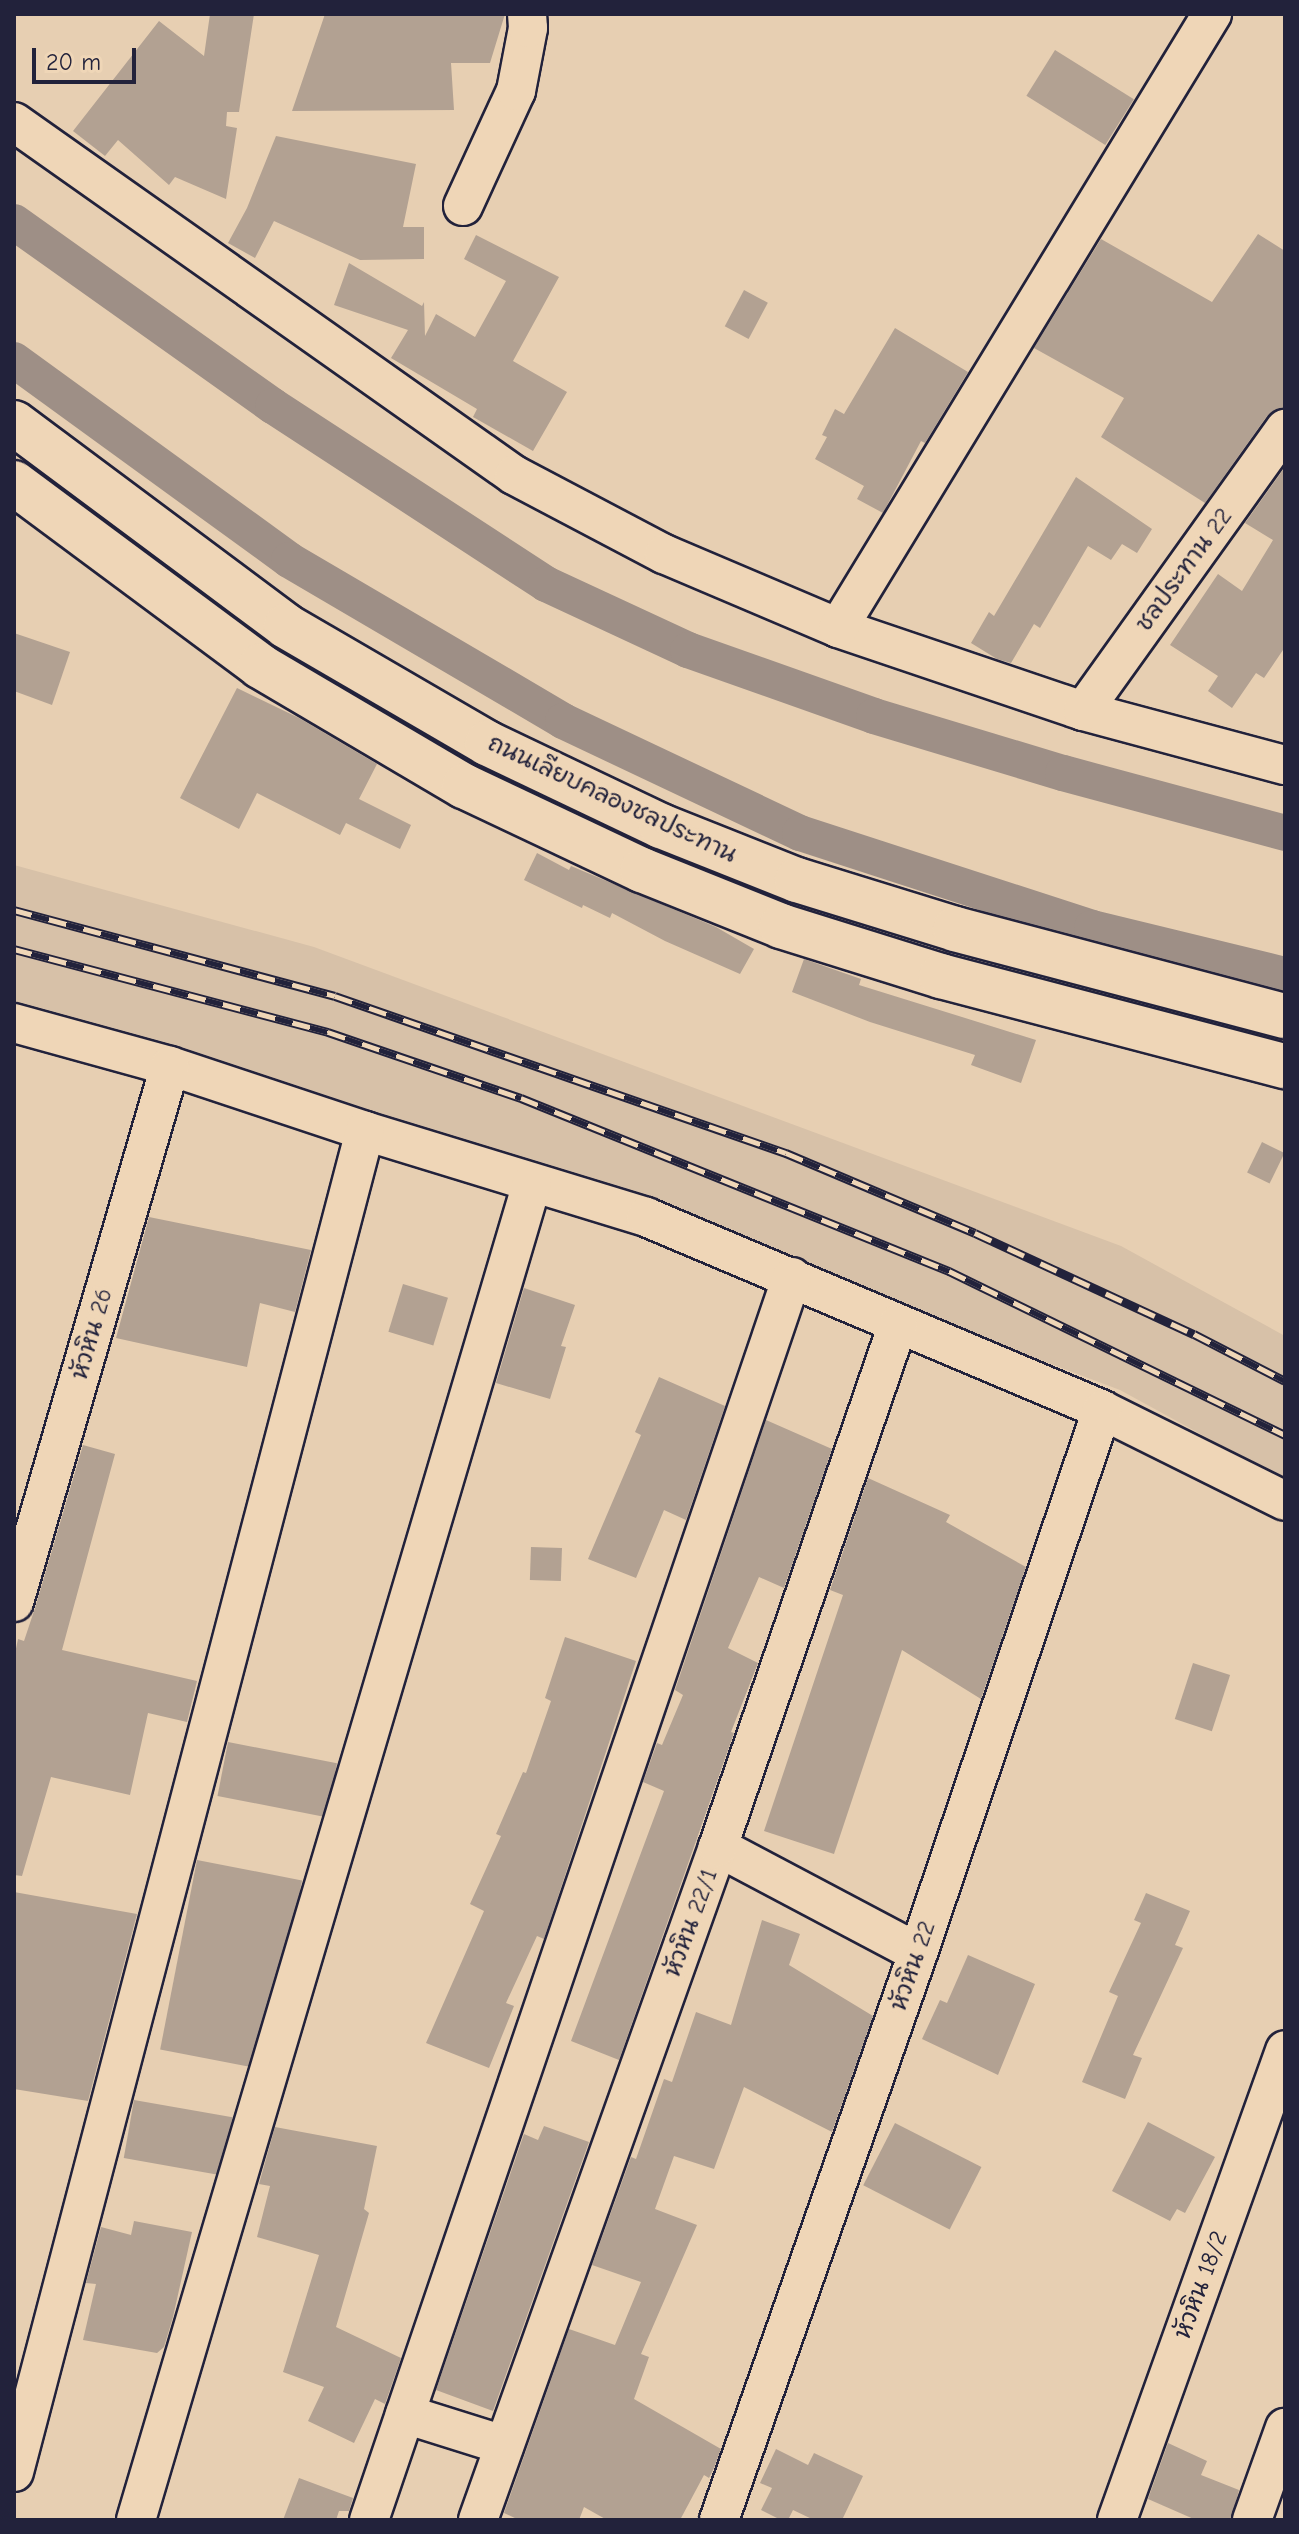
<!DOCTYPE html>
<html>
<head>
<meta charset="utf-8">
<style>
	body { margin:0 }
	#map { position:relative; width:1299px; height:2534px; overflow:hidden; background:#e7cfb2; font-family:"Comic Neue","Playpen Sans Thai",sans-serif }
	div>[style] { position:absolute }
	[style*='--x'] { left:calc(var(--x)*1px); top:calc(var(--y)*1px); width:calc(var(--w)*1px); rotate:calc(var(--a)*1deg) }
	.built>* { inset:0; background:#d7c1a8 }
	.canal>* { height:36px; margin:-18px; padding:0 18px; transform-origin:18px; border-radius:18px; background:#9e8f86 }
	.building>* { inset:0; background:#b2a192; transform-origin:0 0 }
	.roads { filter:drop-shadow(2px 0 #22223b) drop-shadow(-2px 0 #22223b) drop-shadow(0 2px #22223b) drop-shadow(0 -2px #22223b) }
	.minor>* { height:38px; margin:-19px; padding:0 19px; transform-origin:19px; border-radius:19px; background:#efd6b7 }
	.tertiary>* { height:44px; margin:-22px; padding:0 22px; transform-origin:22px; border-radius:22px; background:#efd6b7 }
	.rail>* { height:9px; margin-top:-4.5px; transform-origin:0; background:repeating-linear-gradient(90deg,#efd6b7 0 18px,#22223b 0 36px); box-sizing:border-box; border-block:2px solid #22223b }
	span { translate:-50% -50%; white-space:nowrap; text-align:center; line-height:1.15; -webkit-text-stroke:8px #efd6b7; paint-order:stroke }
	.street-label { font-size:24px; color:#22223b }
	.frame { position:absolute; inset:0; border:16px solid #22223b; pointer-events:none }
	.scale { position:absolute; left:32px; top:48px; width:104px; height:36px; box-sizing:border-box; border:4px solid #22223b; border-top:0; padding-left:10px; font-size:24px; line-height:28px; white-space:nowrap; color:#22223b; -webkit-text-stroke:6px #efd6b7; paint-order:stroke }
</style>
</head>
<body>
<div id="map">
	<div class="built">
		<div style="clip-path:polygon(14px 865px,314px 947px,1121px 1246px,1285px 1336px,1285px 1480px,1120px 1390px,934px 1320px,14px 1009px)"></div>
	</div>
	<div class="canal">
		<div style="--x:14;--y:222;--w:318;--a:35.4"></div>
		<div style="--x:273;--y:406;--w:326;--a:33.1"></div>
		<div style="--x:546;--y:584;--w:157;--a:24.9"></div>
		<div style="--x:688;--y:650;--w:197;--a:19.5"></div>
		<div style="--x:874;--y:716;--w:197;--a:16.8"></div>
		<div style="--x:1063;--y:773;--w:230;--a:15.1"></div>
		<div style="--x:14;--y:360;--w:340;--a:36"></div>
		<div style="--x:289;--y:560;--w:318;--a:30.4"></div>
		<div style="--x:563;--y:721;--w:262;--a:25.3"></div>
		<div style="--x:800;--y:833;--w:307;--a:18"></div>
		<div style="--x:1092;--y:928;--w:199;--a:13.7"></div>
	</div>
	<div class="building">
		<div style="clip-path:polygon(210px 14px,254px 14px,239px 112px,227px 112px,226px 126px,237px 128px,226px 199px,175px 177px,169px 185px,118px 140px,105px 156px,73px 131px,159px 21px,204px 56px)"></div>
		<div style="clip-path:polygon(325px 14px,505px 14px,490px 63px,451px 63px,454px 110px,292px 111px)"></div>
		<div style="left:1055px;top:50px;width:93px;height:54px;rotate:32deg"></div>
		<div style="clip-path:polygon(276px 136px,416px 164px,403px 227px,424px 227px,424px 259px,360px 260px,274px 221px,255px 258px,228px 243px,247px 208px)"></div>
		<div style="clip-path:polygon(1258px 234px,1285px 251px,1285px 407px,1267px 416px,1205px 503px,1101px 437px,1124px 398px,1034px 348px,1101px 239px,1212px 302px)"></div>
		<div style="clip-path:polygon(476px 235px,559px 277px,513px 361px,567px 392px,533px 451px,473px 417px,477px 409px,391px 358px,408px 330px,334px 305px,349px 263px,422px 306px,424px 302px,425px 336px,436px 314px,475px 337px,506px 281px,464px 259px)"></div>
		<div style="left:744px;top:290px;width:27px;height:41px;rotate:28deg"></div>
		<div style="clip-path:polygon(895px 328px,968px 372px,925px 443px,921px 441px,883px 513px,857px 499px,864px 486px,815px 459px,827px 437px,822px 435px,835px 409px,844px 414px)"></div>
		<div style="clip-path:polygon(1285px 467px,1285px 647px,1264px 678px,1256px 673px,1232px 708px,1208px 691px,1218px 676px,1170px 645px,1218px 574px,1242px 591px,1273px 540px,1245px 523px)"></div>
		<div style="clip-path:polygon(1076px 477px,1152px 529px,1137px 553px,1122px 544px,1111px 560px,1088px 546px,1040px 628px,1034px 624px,1011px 663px,997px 659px,971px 643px,989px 612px,994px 616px)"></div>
		<div style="clip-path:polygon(14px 633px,70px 652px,52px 705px,14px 691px)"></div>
		<div style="clip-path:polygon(237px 688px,299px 718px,377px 764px,359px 799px,411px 825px,400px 849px,346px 823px,340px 835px,257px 793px,239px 829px,180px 798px)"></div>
		<div style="clip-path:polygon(537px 853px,569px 870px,571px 866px,716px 927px,754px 949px,740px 974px,665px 941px,612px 913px,610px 918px,583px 905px,582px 908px,524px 880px)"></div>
		<div style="clip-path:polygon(804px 959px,861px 979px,859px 985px,1036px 1040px,1021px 1083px,971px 1065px,975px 1055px,870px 1022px,792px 992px)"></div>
		<div style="left:1262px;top:1142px;width:25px;height:34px;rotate:26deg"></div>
		<div style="clip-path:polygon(149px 1217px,311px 1250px,295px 1312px,260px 1303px,247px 1367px,116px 1338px)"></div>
		<div style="left:403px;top:1284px;width:47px;height:50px;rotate:17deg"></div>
		<div style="clip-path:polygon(524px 1288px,575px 1305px,561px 1346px,566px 1347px,550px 1399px,496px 1383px)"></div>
		<div style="clip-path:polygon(659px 1377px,725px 1406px,686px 1520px,664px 1510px,636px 1578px,588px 1559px,641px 1435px,635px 1432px)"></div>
		<div style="clip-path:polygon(766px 1420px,832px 1449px,784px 1588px,759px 1577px,728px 1648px,758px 1663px,731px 1732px,734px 1733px,619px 2060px,571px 2041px,664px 1791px,643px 1782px,657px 1743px,662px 1745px,683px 1695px,675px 1690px)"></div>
		<div style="clip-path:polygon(83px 1445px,115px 1454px,62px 1650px,197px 1681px,187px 1722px,148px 1713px,130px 1795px,51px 1777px,22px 1876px,14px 1875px,14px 1658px,18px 1639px,24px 1641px,35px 1608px)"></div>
		<div style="clip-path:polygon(868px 1478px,950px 1515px,946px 1522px,1026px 1567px,981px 1699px,902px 1650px,834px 1854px,764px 1831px,843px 1595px,830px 1590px)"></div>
		<div style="left:531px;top:1547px;width:31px;height:33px;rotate:2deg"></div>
		<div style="clip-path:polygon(565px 1637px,636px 1661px,544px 1939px,537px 1936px,506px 2003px,514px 2006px,489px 2068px,426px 2043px,484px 1911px,470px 1904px,501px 1836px,496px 1834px,523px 1772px,526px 1773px,551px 1701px,545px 1698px)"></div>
		<div style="left:1193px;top:1663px;width:39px;height:59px;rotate:18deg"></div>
		<div style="left:228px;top:1742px;width:111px;height:55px;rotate:11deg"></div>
		<div style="left:197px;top:1860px;width:107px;height:193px;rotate:11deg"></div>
		<div style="clip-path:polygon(14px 1892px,137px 1914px,88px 2101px,14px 2089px)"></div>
		<div style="clip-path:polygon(1146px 1893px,1190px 1911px,1175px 1945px,1183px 1948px,1133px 2055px,1142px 2058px,1125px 2099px,1082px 2082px,1118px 1996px,1109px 1992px,1141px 1923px,1134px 1920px)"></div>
		<div style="clip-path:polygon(762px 1920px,800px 1934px,789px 1965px,873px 2016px,832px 2132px,744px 2087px,714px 2169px,674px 2156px,655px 2209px,697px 2225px,641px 2354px,649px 2357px,634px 2399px,721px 2449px,714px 2468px,709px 2478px,704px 2475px,680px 2520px,607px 2520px,584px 2507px,579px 2520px,519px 2520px,504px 2513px,569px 2329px,615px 2345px,641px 2282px,592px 2265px,631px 2157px,636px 2159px,664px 2079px,672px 2082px,696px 2012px,731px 2025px)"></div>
		<div style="clip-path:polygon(968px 1955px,1035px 1984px,998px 2075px,922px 2039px,940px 2000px,947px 2003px)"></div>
		<div style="left:134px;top:2100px;width:100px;height:59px;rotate:10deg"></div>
		<div style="clip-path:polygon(1148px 2122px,1215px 2157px,1185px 2213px,1177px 2209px,1170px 2221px,1112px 2191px)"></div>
		<div style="left:895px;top:2123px;width:97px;height:70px;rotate:27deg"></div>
		<div style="clip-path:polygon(544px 2126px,589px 2142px,493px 2411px,436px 2390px,524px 2134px,538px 2140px)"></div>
		<div style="clip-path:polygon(275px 2127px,377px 2146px,364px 2209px,369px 2213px,336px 2327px,401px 2358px,385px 2404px,375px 2399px,354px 2443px,308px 2421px,324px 2387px,283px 2372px,319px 2255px,257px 2237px,270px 2186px,259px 2184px)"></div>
		<div style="clip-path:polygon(134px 2221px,192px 2232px,173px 2317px,164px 2347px,157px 2353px,83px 2340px,96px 2284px,86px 2283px,101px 2227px,131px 2235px)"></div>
		<div style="clip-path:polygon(1168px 2443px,1207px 2461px,1201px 2475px,1239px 2490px,1231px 2520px,1196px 2520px,1148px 2499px)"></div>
		<div style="clip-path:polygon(776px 2449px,808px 2465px,814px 2453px,863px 2476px,842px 2520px,814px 2520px,793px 2510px,788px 2520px,781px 2520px,761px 2510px,772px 2488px,760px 2483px)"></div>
		<div style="clip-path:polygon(299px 2478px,353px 2498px,349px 2511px,339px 2511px,336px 2520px,283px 2520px)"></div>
	</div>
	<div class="roads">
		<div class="minor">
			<div style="--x:14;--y:122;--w:612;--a:35.22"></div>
			<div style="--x:514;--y:475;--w:170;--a:27.8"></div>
			<div style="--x:664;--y:554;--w:189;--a:23"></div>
			<div style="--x:838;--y:628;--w:259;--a:18.7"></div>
			<div style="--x:1083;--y:711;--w:209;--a:15"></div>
			<div style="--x:463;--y:206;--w:127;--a:-65.3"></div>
			<div style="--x:516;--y:91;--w:64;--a:-79.2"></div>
			<div style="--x:528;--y:28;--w:14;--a:-94"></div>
			<div style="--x:838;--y:628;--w:719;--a:-58.65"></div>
			<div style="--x:1083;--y:711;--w:347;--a:-54.4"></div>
			<div style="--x:14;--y:1023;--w:162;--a:15.4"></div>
			<div style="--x:170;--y:1066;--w:206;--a:18.4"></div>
			<div style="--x:365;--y:1131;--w:294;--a:17"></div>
			<div style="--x:646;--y:1217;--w:495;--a:22.9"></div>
			<div style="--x:1102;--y:1410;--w:204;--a:26.4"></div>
			<div style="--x:14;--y:1602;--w:558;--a:-73.77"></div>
			<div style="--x:718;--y:1847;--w:226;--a:27.9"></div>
			<div style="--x:405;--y:2414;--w:104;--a:17.4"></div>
			<div style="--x:14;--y:2472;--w:1386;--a:-75.33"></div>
			<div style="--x:136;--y:2520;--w:1394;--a:-73.5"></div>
			<div style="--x:369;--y:2520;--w:1313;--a:-71.21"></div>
			<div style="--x:478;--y:2520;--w:715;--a:-70.37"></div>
			<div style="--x:718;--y:1847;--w:553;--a:-71.01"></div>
			<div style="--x:719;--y:2520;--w:601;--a:-70.66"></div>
			<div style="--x:918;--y:1953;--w:573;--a:-71.28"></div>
			<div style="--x:1117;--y:2520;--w:499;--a:-70.3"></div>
			<div style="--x:1252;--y:2520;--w:98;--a:-70.3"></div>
		</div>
		<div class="tertiary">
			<div style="--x:14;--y:423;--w:339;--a:36.7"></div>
			<div style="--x:286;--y:626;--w:233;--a:30.2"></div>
			<div style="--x:487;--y:743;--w:193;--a:25.5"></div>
			<div style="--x:661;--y:826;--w:146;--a:21.7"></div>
			<div style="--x:797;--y:880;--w:165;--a:17.2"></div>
			<div style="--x:955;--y:929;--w:341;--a:14.8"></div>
			<div style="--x:14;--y:483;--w:307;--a:36.6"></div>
			<div style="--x:260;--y:666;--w:237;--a:30.5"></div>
			<div style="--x:464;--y:786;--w:197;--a:25.3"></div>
			<div style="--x:642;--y:870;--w:150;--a:21.9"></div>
			<div style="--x:781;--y:926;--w:168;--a:17.4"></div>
			<div style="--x:941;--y:976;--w:356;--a:14.7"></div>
		</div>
	</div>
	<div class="rail">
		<div style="--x:14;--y:910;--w:332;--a:15"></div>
		<div style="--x:335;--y:996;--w:478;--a:19.2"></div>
		<div style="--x:786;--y:1153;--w:205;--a:22.9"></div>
		<div style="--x:975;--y:1233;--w:241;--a:24.8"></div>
		<div style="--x:1194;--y:1334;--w:102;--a:27.3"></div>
		<div style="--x:14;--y:949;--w:325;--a:14.8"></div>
		<div style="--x:328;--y:1032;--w:204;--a:18.9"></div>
		<div style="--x:521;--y:1098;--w:462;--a:22"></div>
		<div style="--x:949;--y:1271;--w:374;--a:26"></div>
	</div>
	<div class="street-label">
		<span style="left:1184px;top:570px;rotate:-54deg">ชลประทาน 22</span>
		<span style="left:612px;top:799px;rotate:25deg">ถนนเลียบคลองชลประทาน</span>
		<span style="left:92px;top:1334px;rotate:-74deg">หัวหิน 26</span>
		<span style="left:691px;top:1923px;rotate:-70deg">หัวหิน 22/1</span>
		<span style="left:913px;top:1966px;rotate:-71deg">หัวหิน 22</span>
		<span style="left:1201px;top:2285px;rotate:-70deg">หัวหิน 18/2</span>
	</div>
	<div class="frame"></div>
	<div class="scale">20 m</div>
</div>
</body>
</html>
